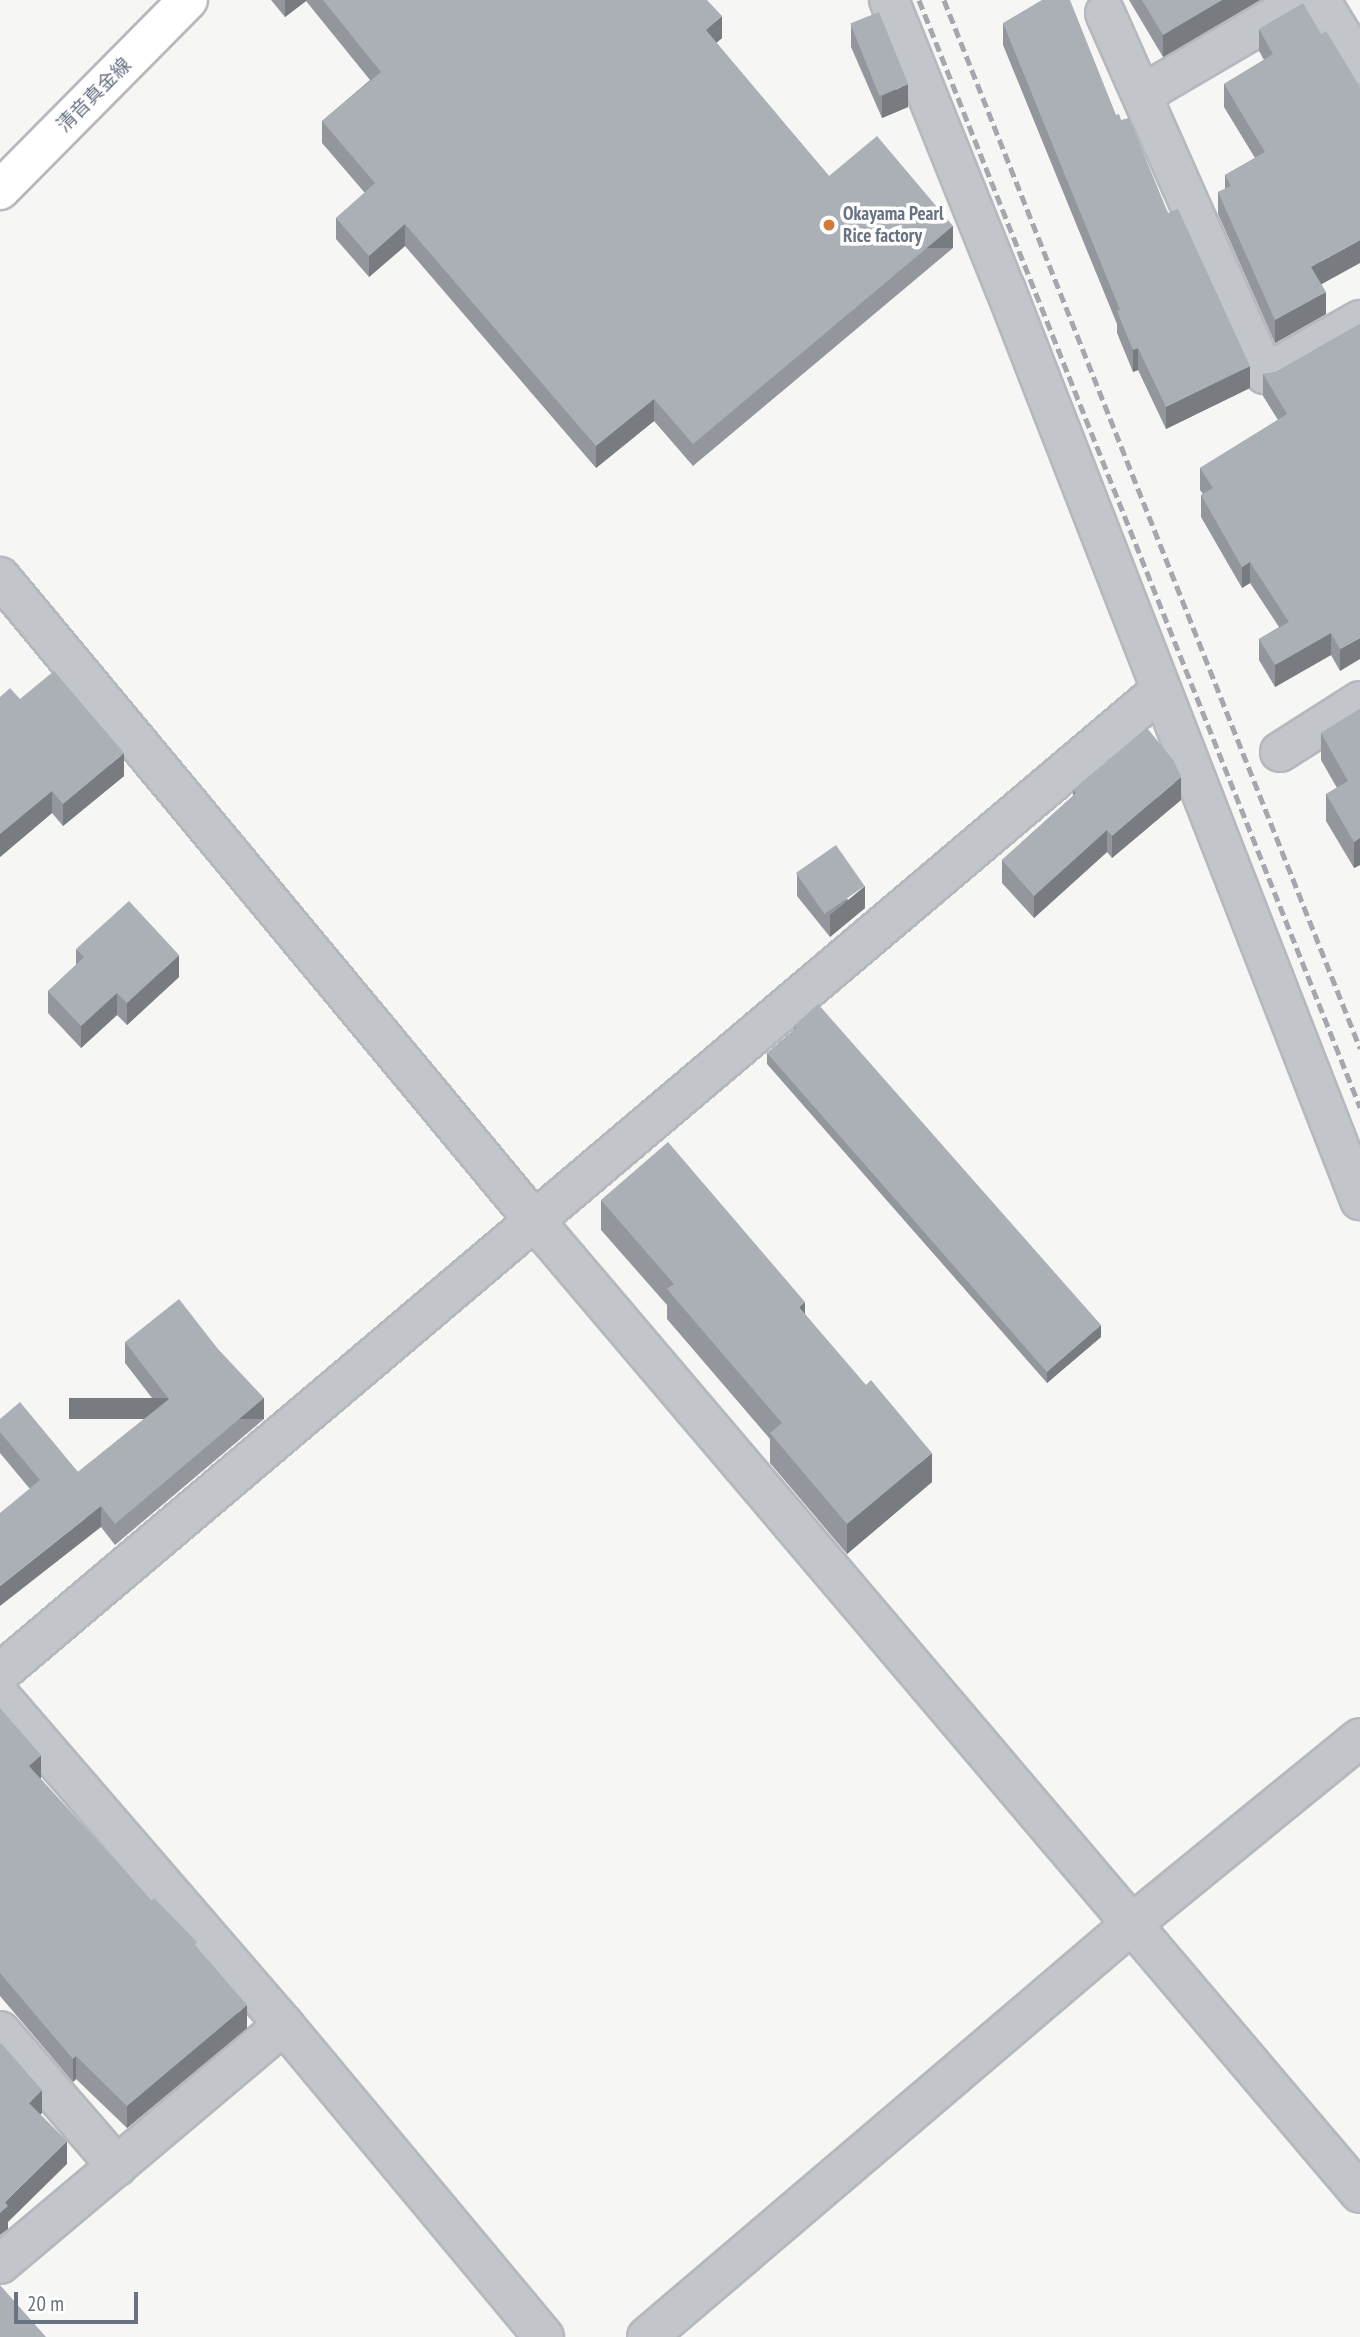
<!DOCTYPE html>
<html>
<head>
<meta charset="utf-8">
<style>
	body { margin:0 }
	#map { position:relative; width:1360px; height:2337px; overflow:hidden; background:#f6f7f4; font-family:"PT Sans Narrow","Noto Sans JP",sans-serif }
	div>[style] { position:absolute }
	[style*='--x'] { left:calc(var(--x)*1px); top:calc(var(--y)*1px); width:calc(var(--w)*1px); rotate:calc(var(--a)*1deg) }
	.roads { filter:drop-shadow(2px 0 #b5b8bd) drop-shadow(-2px 0 #b5b8bd) drop-shadow(0 2px #b5b8bd) drop-shadow(0 -2px #b5b8bd) }
	.minor>* { height:38px; margin:-19px; padding:0 19px; transform-origin:19px; border-radius:19px; background:#c2c5c9 }
	.secondary>* { height:38px; margin:-19px; padding:0 19px; transform-origin:19px; border-radius:19px; background:#fff }
	.rail>* { height:5px; margin-top:-2.5px; transform-origin:0; background:repeating-linear-gradient(90deg,#a4a7ad 0 10px,transparent 0 15px) }
	.wall>* { inset:0; background:#93979d }
	.shaded-wall>* { inset:0; background:#787b80; transform-origin:0 0 }
	.building>* { inset:0; background:#abb0b7; transform-origin:0 0 }
	.dots>* { width:19px; height:19px; translate:-50% -50%; box-sizing:border-box; border:4px solid #fff; border-radius:50% }
	span { translate:-50% -50%; white-space:nowrap; text-align:center; line-height:1.15; -webkit-text-stroke:7px #fff; paint-order:stroke }
	.street-label { font-size:19px; color:#687282 }
	.poi-label { font-size:19px; color:#687282; font-weight:700 }
	.left { translate:0 -50%; text-align:left }
	.scale { position:absolute; left:14px; top:2292px; width:124px; height:32px; box-sizing:border-box; border:4px solid #687282; border-top:0; padding-left:9px; font-size:21px; line-height:24px; white-space:nowrap; color:#687282; -webkit-text-stroke:5px #fff; paint-order:stroke }
</style>
</head>
<body>
<div id="map">
	<div class="roads">
		<div class="minor">
			<div style="--x:889;--y:0;--w:310;--a:68.1"></div>
			<div style="--x:1005;--y:288;--w:979;--a:68.73"></div>
			<div style="--x:1320;--y:0;--w:76;--a:58.4"></div>
			<div style="--x:1105;--y:13;--w:395;--a:66.1"></div>
			<div style="--x:1265;--y:374;--w:109;--a:-29.6"></div>
			<div style="--x:1143;--y:94;--w:186;--a:-30.4"></div>
			<div style="--x:0;--y:577;--w:836;--a:50.29"></div>
			<div style="--x:534;--y:1220;--w:1276;--a:49.67"></div>
			<div style="--x:1280;--y:752;--w:95;--a:-32.5"></div>
			<div style="--x:0;--y:1673;--w:1521;--a:-40.25"></div>
			<div style="--x:0;--y:1696;--w:435;--a:49.2"></div>
			<div style="--x:284;--y:2025;--w:406;--a:50.2"></div>
			<div style="--x:0;--y:2031;--w:179;--a:49.1"></div>
			<div style="--x:0;--y:2264;--w:371;--a:-40.1"></div>
			<div style="--x:647;--y:2337;--w:637;--a:-40.42"></div>
			<div style="--x:1132;--y:1924;--w:294;--a:-39.2"></div>
		</div>
		<div class="secondary">
			<div style="--x:0;--y:190;--w:267;--a:-45.3"></div>
		</div>
	</div>
	<div class="rail">
		<div style="--x:919;--y:0;--w:1192;--a:68.28"></div>
		<div style="--x:944;--y:0;--w:1128;--a:68.35"></div>
	</div>
	<div class="wall">
		<div style="clip-path:polygon(271px 0,707px 0,722px 38px,716px 43px,829px 176px,953px 248px,693px 466px,654px 421px,596px 468px,405px 246px,369px 277px,336px 239px,336px 218px,365px 193px,322px 143px,322px 121px,370px 80px,306px 1px,285px 17px)"></div>
		<div style="clip-path:polygon(1129px 0,1260px 0,1163px 57px)"></div>
		<div style="clip-path:polygon(1003px 23px,1116px 115px,1121px 120px,1168px 213px,1250px 388px,1166px 429px,1138px 370px,1133px 372px,1117px 333px,1117px 324px,1003px 45px)"></div>
		<div style="clip-path:polygon(851px 25px,908px 107px,882px 118px,851px 47px)"></div>
		<div style="clip-path:polygon(1259px 29px,1321px 34px,1321px 284px,1326px 314px,1275px 343px,1218px 214px,1218px 192px,1225px 189px,1225px 175px,1255px 158px,1224px 107px,1224px 84px,1264px 60px,1259px 51px)"></div>
		<div style="clip-path:polygon(1360px 324px,1340px 671px,1331px 655px,1275px 687px,1259px 660px,1259px 639px,1279px 627px,1250px 583px,1242px 588px,1201px 517px,1201px 495px,1203px 494px,1200px 490px,1200px 468px,1278px 420px,1263px 396px,1263px 374px,1276px 372px)"></div>
		<div style="clip-path:polygon(0 697px,20px 699px,124px 776px,63px 826px,52px 813px,0 857px)"></div>
		<div style="clip-path:polygon(1360px 709px,1360px 865px,1354px 868px,1326px 821px,1326px 794px,1337px 788px,1321px 760px,1321px 733px)"></div>
		<div style="clip-path:polygon(1073px 790px,1181px 800px,1112px 858px,1107px 852px,1034px 918px,1002px 883px,1002px 860px,1073px 796px)"></div>
		<div style="clip-path:polygon(797px 874px,865px 908px,830px 937px,797px 896px)"></div>
		<div style="clip-path:polygon(76px 949px,179px 977px,127px 1025px,117px 1015px,81px 1048px,48px 1013px,48px 991px,76px 965px)"></div>
		<div style="clip-path:polygon(794px 1026px,1101px 1337px,1047px 1383px,767px 1064px,767px 1053px,794px 1030px)"></div>
		<div style="clip-path:polygon(601px 1200px,805px 1314px,932px 1482px,847px 1554px,770px 1463px,770px 1439px,667px 1319px,667px 1305px,601px 1230px)"></div>
		<div style="clip-path:polygon(125px 1342px,264px 1419px,115px 1545px,101px 1527px,30px 1489px,0 1453px,0 1419px,78px 1472px,159px 1407px,125px 1363px)"></div>
		<div style="clip-path:polygon(0 1708px,40px 1778px,151px 1901px,197px 1948px,247px 2028px,127px 2128px,76px 2079px,73px 2082px,0 1996px)"></div>
	</div>
	<div class="shaded-wall">
		<div style="clip-path:polygon(285px 0,306px 0,306px 1px,285px 17px)"></div>
		<div style="clip-path:polygon(1222px 0,1260px 0,1163px 57px,1163px 35px)"></div>
		<div style="clip-path:polygon(722px 16px,722px 38px,706px 52px,706px 30px)"></div>
		<div style="clip-path:polygon(908px 84px,908px 107px,882px 118px,882px 96px)"></div>
		<div style="clip-path:polygon(405px 224px,405px 246px,369px 277px,369px 256px)"></div>
		<div style="left:953px;top:226px;width:22px;height:339px;rotate:90deg"></div>
		<div style="clip-path:polygon(1360px 240px,1360px 263px,1311px 290px,1311px 267px)"></div>
		<div style="clip-path:polygon(1326px 292px,1326px 314px,1275px 343px,1275px 320px)"></div>
		<div style="clip-path:polygon(1138px 348px,1138px 370px,1133px 372px,1133px 350px)"></div>
		<div style="clip-path:polygon(1250px 366px,1250px 388px,1166px 429px,1166px 407px)"></div>
		<div style="clip-path:polygon(654px 399px,654px 421px,596px 468px,596px 446px)"></div>
		<div style="clip-path:polygon(1250px 562px,1250px 583px,1242px 588px,1242px 567px)"></div>
		<div style="clip-path:polygon(1331px 633px,1331px 655px,1275px 687px,1275px 665px)"></div>
		<div style="clip-path:polygon(1360px 638px,1360px 659px,1340px 671px,1340px 649px)"></div>
		<div style="clip-path:polygon(124px 753px,124px 776px,63px 826px,63px 804px)"></div>
		<div style="clip-path:polygon(1181px 777px,1181px 800px,1112px 858px,1112px 836px)"></div>
		<div style="clip-path:polygon(52px 791px,52px 813px,0 857px,0 834px)"></div>
		<div style="clip-path:polygon(1107px 830px,1107px 852px,1034px 918px,1034px 896px)"></div>
		<div style="clip-path:polygon(1360px 838px,1360px 865px,1354px 868px,1354px 842px)"></div>
		<div style="clip-path:polygon(865px 886px,865px 908px,830px 937px,830px 915px)"></div>
		<div style="clip-path:polygon(179px 955px,179px 977px,127px 1025px,127px 1003px)"></div>
		<div style="clip-path:polygon(117px 993px,117px 1015px,81px 1048px,81px 1026px)"></div>
		<div style="clip-path:polygon(805px 1302px,805px 1332px,799px 1307px)"></div>
		<div style="clip-path:polygon(1101px 1325px,1101px 1337px,1047px 1383px,1047px 1372px)"></div>
		<div style="left:264px;top:1398px;width:21px;height:195px;rotate:90deg"></div>
		<div style="clip-path:polygon(932px 1453px,932px 1482px,847px 1554px,847px 1524px)"></div>
		<div style="clip-path:polygon(101px 1506px,101px 1527px,0 1606px,0 1586px)"></div>
		<div style="clip-path:polygon(41px 1755px,41px 1778px,29px 1788px,29px 1766px)"></div>
		<div style="clip-path:polygon(247px 2005px,247px 2028px,127px 2128px,127px 2106px)"></div>
		<div style="clip-path:polygon(76px 2056px,76px 2079px,73px 2082px,73px 2059px)"></div>
		<div style="clip-path:polygon(42px 2090px,42px 2113px,29px 2126px,29px 2103px)"></div>
		<div style="clip-path:polygon(67px 2141px,67px 2164px,8px 2222px,8px 2229px,0 2235px,0 2213px,5px 2202px)"></div>
	</div>
	<div class="building">
		<div style="clip-path:polygon(323px 0,707px 0,722px 16px,706px 30px,829px 176px,877px 136px,953px 226px,693px 444px,654px 399px,596px 446px,405px 224px,369px 256px,336px 218px,375px 183px,322px 121px,381px 72px)"></div>
		<div style="clip-path:polygon(1042px 0,1070px 0,1116px 115px,1119px 114px,1121px 120px,1129px 118px,1168px 213px,1178px 209px,1250px 366px,1166px 407px,1138px 348px,1133px 350px,1117px 311px,1120px 310px,1003px 23px)"></div>
		<div style="clip-path:polygon(1142px 0,1222px 0,1163px 35px)"></div>
		<div style="clip-path:polygon(1303px 3px,1321px 34px,1326px 31px,1360px 87px,1360px 240px,1311px 267px,1326px 292px,1275px 320px,1218px 192px,1231px 186px,1225px 175px,1265px 152px,1224px 84px,1273px 54px,1259px 29px)"></div>
		<div style="left:879px;top:12px;width:78px;height:31px;rotate:68deg"></div>
		<div style="clip-path:polygon(1360px 324px,1360px 638px,1340px 649px,1331px 633px,1275px 665px,1259px 639px,1289px 622px,1250px 562px,1242px 567px,1201px 495px,1213px 488px,1200px 468px,1287px 414px,1263px 374px,1276px 372px)"></div>
		<div style="clip-path:polygon(54px 671px,124px 753px,63px 804px,52px 791px,0 834px,0 697px,10px 688px,20px 699px)"></div>
		<div style="clip-path:polygon(1360px 709px,1360px 838px,1354px 842px,1326px 794px,1348px 781px,1321px 733px)"></div>
		<div style="clip-path:polygon(1147px 728px,1174px 761px,1181px 777px,1112px 836px,1107px 830px,1034px 896px,1002px 860px,1076px 793px,1073px 790px)"></div>
		<div style="left:836px;top:845px;width:50px;height:49px;rotate:55deg"></div>
		<div style="clip-path:polygon(129px 901px,179px 955px,127px 1003px,117px 993px,81px 1026px,48px 991px,84px 957px,76px 949px)"></div>
		<div style="clip-path:polygon(818px 1004px,1101px 1325px,1047px 1372px,767px 1053px,796px 1028px,794px 1026px)"></div>
		<div style="clip-path:polygon(668px 1142px,805px 1302px,799px 1307px,866px 1385px,871px 1380px,932px 1453px,847px 1524px,770px 1433px,782px 1423px,667px 1289px,674px 1284px,601px 1200px)"></div>
		<div style="clip-path:polygon(179px 1299px,218px 1349px,264px 1398px,115px 1524px,101px 1506px,0 1586px,0 1513px,40px 1480px,0 1432px,0 1419px,20px 1402px,78px 1472px,169px 1399px,125px 1342px)"></div>
		<div style="clip-path:polygon(0 1708px,41px 1755px,29px 1766px,151px 1901px,154px 1898px,197px 1942px,195px 1945px,247px 2005px,127px 2106px,76px 2056px,73px 2059px,0 1973px)"></div>
		<div style="clip-path:polygon(1px 2043px,42px 2090px,29px 2103px,67px 2141px,5px 2202px,8px 2206px,0 2213px,0 2044px)"></div>
		<div style="clip-path:polygon(0 2285px,46px 2337px,0 2337px)"></div>
	</div>
	<div class="dots">
		<div style="left:829px;top:225px;background:#d47a37"></div>
	</div>
	<div class="street-label">
		<span style="left:94px;top:95px;rotate:-45deg">清音真金線</span>
	</div>
	<div class="poi-label">
		<span class="left" style="left:843px;top:225px">Okayama Pearl<br>Rice factory</span>
	</div>
	<div class="scale">20 m</div>
</div>
</body>
</html>
